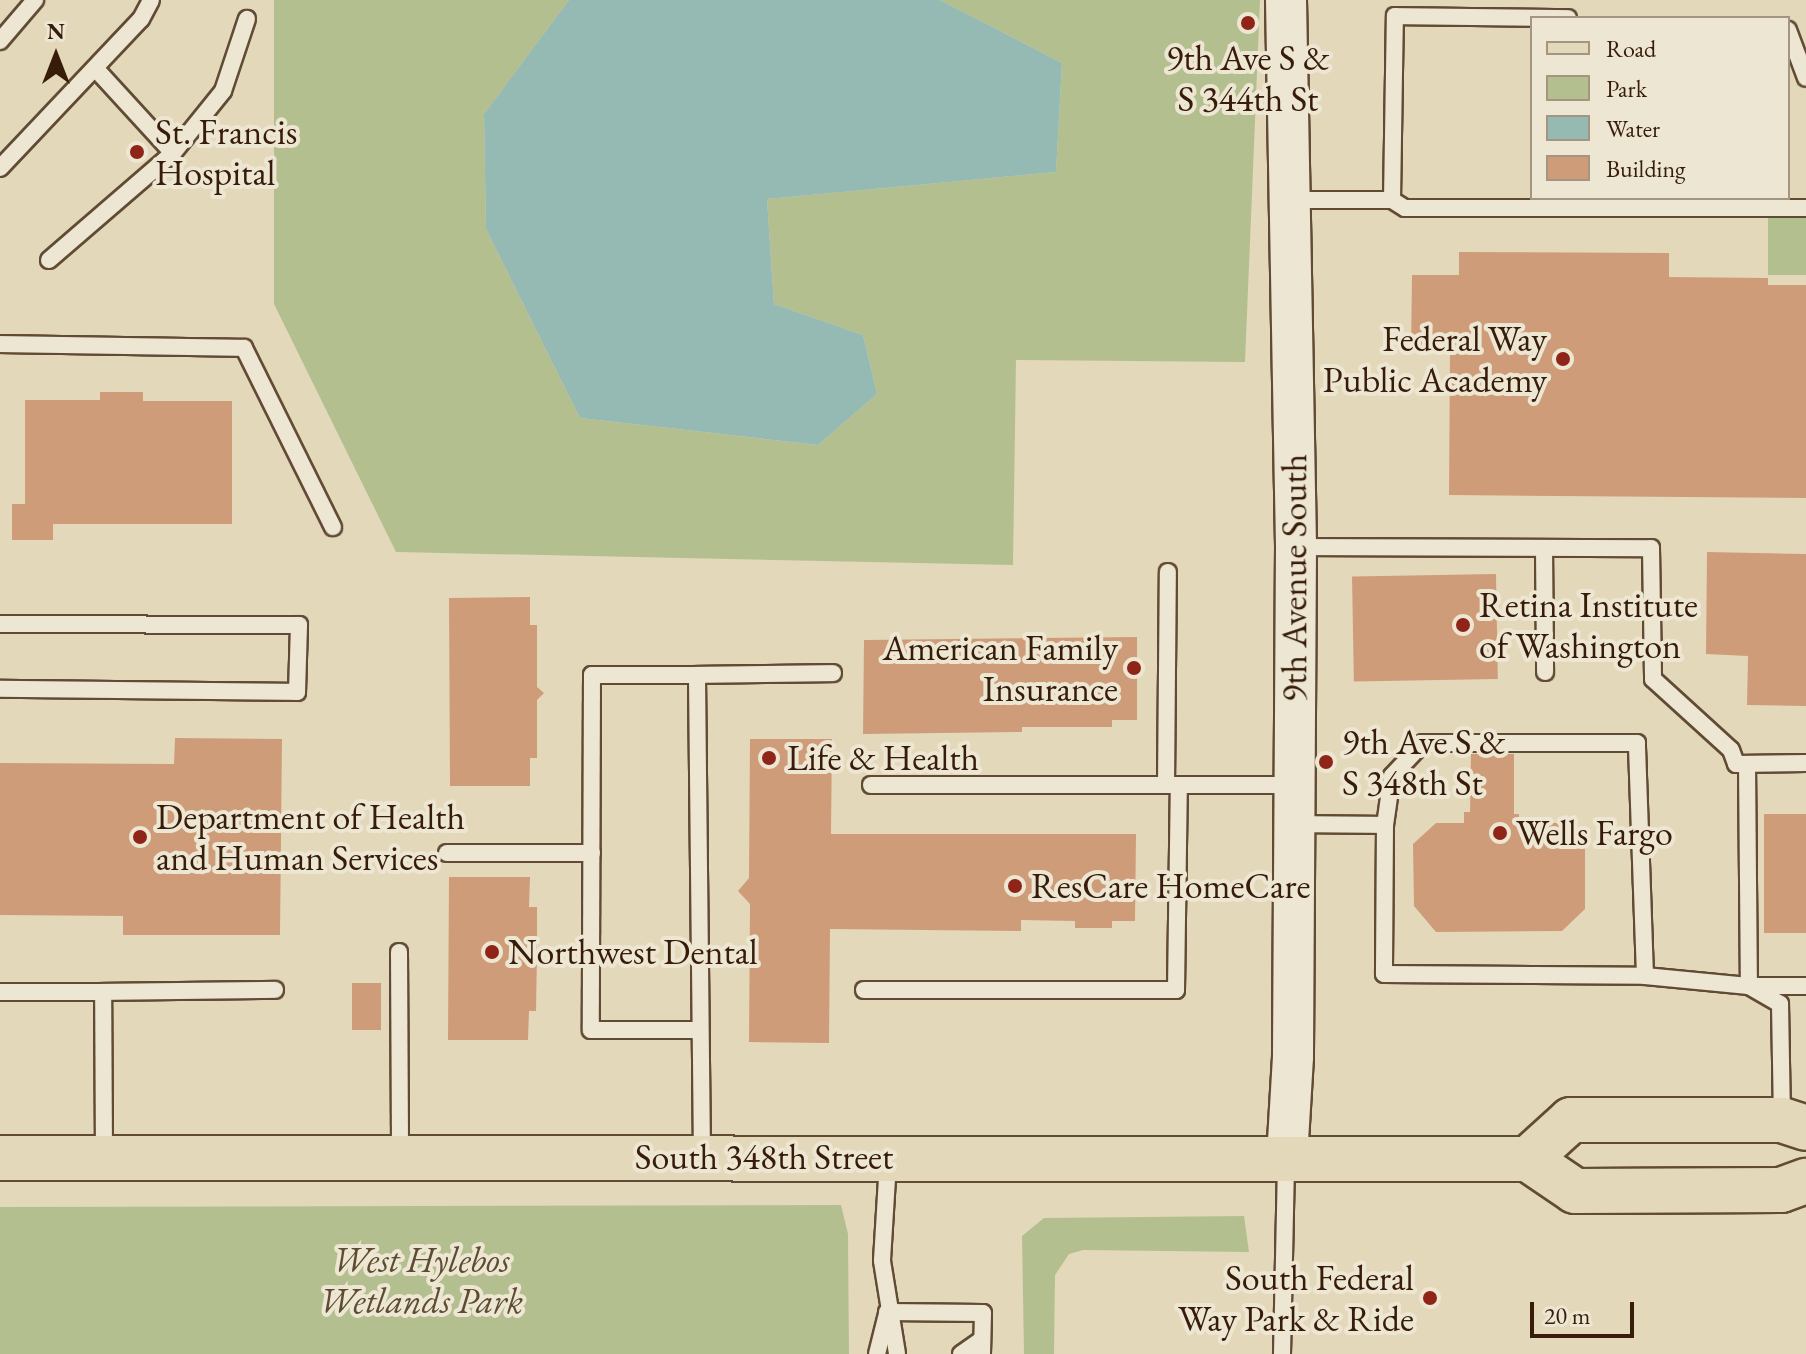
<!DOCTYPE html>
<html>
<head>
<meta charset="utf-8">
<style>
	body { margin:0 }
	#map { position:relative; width:1806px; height:1354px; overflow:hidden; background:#e4d8ba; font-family:"EB Garamond",serif }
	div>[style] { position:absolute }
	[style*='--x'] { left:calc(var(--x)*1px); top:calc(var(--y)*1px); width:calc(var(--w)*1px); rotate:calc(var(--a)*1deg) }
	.green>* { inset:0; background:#b4bf90; transform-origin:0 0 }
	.water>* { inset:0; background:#95b9b3 }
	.building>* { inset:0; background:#cf9c79; transform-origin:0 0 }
	.roads { filter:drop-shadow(2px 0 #624b35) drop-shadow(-2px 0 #624b35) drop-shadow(0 2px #624b35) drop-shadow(0 -2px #624b35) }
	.service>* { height:16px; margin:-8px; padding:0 8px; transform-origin:8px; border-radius:8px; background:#ede6d2 }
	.tertiary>* { height:40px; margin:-20px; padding:0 20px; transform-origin:20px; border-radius:20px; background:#ede6d2 }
	.primary>* { height:44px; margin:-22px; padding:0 22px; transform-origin:22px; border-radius:22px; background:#e4d8ba }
	.dots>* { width:22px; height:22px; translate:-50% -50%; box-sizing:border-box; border:4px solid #ede6d2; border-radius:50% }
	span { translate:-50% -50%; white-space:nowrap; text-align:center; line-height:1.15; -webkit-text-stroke:8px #ede6d2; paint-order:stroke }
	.poi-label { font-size:36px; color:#361c09 }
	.left { translate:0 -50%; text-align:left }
	.right { translate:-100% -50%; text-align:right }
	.street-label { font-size:36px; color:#361c09 }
	.park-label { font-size:36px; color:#5c4d32; font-style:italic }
	.legend { position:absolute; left:1530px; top:16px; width:260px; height:184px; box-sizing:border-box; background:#ede6d2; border:2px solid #a49582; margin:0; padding:10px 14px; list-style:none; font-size:24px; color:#361c09 }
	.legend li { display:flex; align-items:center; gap:16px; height:40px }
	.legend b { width:40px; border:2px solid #a49582 }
	.north { position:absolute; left:16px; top:16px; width:80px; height:80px; -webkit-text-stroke:6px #ede6d2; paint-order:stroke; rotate:0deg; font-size:22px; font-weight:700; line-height:32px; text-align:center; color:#361c09 }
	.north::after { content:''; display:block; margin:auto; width:28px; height:36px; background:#361c09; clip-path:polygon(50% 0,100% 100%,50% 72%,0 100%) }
	.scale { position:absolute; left:1530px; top:1302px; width:104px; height:36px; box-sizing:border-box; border:4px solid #361c09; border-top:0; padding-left:10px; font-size:24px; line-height:28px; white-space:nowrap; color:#361c09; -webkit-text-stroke:6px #ede6d2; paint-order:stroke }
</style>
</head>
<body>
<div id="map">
	<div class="green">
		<div style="clip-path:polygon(274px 0,569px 0,484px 114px,486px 229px,580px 418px,818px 445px,877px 394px,863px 335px,774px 304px,767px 199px,1056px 172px,1062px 63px,940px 0,1260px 0,1245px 362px,1016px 360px,1013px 565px,396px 552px,274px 304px)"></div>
		<div style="left:1768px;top:218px;width:38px;height:57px"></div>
		<div style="clip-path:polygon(841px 1205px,848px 1234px,849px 1354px,0 1354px,0 1207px)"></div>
		<div style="clip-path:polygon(1244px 1216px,1249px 1252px,1083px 1250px,1069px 1254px,1055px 1275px,1054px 1354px,1024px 1354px,1022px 1236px,1044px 1218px)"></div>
	</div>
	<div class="water">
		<div style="clip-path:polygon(569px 0,940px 0,1062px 63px,1056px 172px,767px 199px,774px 304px,863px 335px,877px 394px,818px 445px,580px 418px,486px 229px,484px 114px)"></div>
	</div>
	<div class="building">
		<div style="clip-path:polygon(1459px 252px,1669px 253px,1669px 277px,1768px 278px,1768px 285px,1806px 285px,1806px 498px,1449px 495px,1450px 350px,1411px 350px,1412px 275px,1459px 275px)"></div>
		<div style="clip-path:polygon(100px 392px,143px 392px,143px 401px,232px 401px,232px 524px,53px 524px,53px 540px,12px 540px,12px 504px,25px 504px,25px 400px,100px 400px)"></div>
		<div style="clip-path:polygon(1707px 552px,1806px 554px,1806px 706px,1747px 705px,1748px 656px,1706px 654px)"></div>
		<div style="left:1496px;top:574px;width:105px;height:144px;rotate:89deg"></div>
		<div style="clip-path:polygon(530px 597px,530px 625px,537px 625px,537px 687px,544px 693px,537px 700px,537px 758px,530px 758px,530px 786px,450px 786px,449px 598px)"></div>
		<div style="clip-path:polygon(1137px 637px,1137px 720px,1112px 720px,1112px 727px,1022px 727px,1022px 732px,863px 734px,864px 640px)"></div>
		<div style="clip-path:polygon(175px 738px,282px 739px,280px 935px,123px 935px,123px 916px,0 915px,0 763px,174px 764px)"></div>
		<div style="clip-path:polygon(750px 739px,832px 739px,831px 834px,1136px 834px,1135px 921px,1112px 921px,1112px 928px,1075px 928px,1075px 921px,1021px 920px,1021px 931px,830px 929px,829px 1043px,749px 1042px,750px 904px,738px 891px,749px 878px)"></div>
		<div style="clip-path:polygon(1471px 754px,1514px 754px,1514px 814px,1519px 814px,1519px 823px,1566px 823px,1585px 844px,1585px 909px,1562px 931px,1436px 932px,1414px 906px,1413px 844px,1436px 823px,1464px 823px,1464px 812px,1470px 812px)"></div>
		<div style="left:1764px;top:814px;width:42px;height:119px"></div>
		<div style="clip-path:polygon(449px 877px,530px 877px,529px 907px,537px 907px,537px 954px,536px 1011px,529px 1011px,528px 1040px,448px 1040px)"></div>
		<div style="left:352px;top:983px;width:29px;height:47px"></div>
	</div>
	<div class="roads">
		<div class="service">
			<div style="--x:1788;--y:30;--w:51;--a:69.4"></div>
			<div style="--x:0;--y:41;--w:54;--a:-49.5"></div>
			<div style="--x:95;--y:68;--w:115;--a:47.5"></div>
			<div style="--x:173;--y:153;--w:80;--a:-51.1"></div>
			<div style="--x:223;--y:91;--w:76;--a:-71.6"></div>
			<div style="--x:0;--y:168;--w:205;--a:-46.6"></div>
			<div style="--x:141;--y:19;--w:21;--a:-62"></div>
			<div style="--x:1293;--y:200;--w:99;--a:0"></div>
			<div style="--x:1392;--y:200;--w:15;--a:32"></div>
			<div style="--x:1405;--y:208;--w:401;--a:0"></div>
			<div style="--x:1392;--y:200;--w:184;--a:-89.1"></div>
			<div style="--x:1395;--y:16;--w:173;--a:0.7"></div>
			<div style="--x:49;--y:260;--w:164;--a:-40.8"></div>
			<div style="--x:0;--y:344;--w:244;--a:0.9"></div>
			<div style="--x:244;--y:348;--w:200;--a:63.6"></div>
			<div style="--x:1296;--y:547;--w:355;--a:0.2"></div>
			<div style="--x:1651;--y:548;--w:131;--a:89.1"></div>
			<div style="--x:1653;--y:679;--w:105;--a:42.3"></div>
			<div style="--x:1731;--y:750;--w:15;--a:70"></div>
			<div style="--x:1736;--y:764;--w:70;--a:-0.8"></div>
			<div style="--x:1544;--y:548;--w:124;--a:89.5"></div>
			<div style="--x:0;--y:624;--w:299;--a:0.2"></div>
			<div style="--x:299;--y:625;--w:67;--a:91.7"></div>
			<div style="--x:297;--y:692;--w:297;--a:-179.4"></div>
			<div style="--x:697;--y:675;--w:105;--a:180"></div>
			<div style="--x:592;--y:675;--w:355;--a:90.2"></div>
			<div style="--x:591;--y:1030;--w:109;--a:0"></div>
			<div style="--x:1747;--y:764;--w:222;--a:89.5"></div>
			<div style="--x:1749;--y:986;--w:57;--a:0"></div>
			<div style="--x:871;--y:785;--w:421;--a:0"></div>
			<div style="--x:1166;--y:785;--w:213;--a:-89.5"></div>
			<div style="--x:1295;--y:824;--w:90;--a:0.6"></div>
			<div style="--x:447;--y:853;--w:145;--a:0"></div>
			<div style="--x:399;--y:952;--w:205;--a:89.7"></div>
			<div style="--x:1645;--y:976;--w:233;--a:-92"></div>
			<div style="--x:1637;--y:743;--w:214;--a:180"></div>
			<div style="--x:1423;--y:743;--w:45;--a:133.2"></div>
			<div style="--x:1392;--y:776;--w:49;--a:98.1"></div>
			<div style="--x:1385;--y:825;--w:149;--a:90.4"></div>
			<div style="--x:1384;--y:974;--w:261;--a:0.4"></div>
			<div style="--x:1645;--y:976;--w:104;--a:5.5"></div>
			<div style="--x:1749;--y:986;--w:36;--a:30"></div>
			<div style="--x:1780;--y:1004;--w:113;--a:89"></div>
			<div style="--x:864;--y:990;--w:312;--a:0"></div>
			<div style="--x:1176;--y:990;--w:205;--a:-89.2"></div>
			<div style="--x:0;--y:992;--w:103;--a:0"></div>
			<div style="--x:702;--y:1155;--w:480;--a:-90.6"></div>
			<div style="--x:697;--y:675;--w:136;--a:-0.8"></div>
			<div style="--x:104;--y:1156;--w:164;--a:-90.3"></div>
			<div style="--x:103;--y:992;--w:172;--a:-0.7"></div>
			<div style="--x:888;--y:1162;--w:99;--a:93.5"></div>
			<div style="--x:882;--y:1261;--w:94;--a:80.8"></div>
			<div style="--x:887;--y:1312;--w:96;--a:0.6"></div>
			<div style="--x:983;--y:1313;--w:41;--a:91.4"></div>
			<div style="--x:877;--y:1354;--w:41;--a:-76"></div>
			<div style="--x:961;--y:1354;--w:24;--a:-35"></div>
			<div style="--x:1282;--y:1354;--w:194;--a:-88.8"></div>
		</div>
		<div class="tertiary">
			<div style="--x:1286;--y:0;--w:547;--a:88.95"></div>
			<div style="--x:1296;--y:547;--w:510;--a:90.34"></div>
			<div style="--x:1293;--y:1057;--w:100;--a:93.4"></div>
		</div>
		<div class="primary">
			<div style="--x:0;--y:1158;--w:1528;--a:0.04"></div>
			<div style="--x:1528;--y:1159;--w:57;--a:34.2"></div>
			<div style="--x:1575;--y:1191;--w:206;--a:-0.3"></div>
			<div style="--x:1781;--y:1190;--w:27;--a:-20"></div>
			<div style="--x:1528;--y:1159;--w:58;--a:-42.2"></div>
			<div style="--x:1571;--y:1120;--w:211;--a:0"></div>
			<div style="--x:1782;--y:1120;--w:25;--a:18"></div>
		</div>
	</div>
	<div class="dots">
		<div style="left:1248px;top:23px;background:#8f2418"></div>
		<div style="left:137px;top:152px;background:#8f2418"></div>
		<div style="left:1563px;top:359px;background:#8f2418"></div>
		<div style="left:1463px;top:625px;background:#8f2418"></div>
		<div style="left:1134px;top:668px;background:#8f2418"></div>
		<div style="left:769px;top:758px;background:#8f2418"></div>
		<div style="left:1326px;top:762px;background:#8f2418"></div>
		<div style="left:1500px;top:833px;background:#8f2418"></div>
		<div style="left:140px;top:837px;background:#8f2418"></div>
		<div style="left:1015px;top:886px;background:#8f2418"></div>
		<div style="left:492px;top:952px;background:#8f2418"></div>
		<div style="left:1430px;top:1298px;background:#8f2418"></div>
	</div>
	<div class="poi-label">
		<span style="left:1248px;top:78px">9th Ave S &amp;<br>S 344th St</span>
		<span class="left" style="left:155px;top:152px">St. Francis<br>Hospital</span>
		<span class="right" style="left:1547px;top:359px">Federal Way<br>Public Academy</span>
		<span class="left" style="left:1479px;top:625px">Retina Institute<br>of Washington</span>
		<span class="right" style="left:1118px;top:668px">American Family<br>Insurance</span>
		<span class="left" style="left:1342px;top:762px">9th Ave S &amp;<br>S 348th St</span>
		<span class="left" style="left:787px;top:758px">Life &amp; Health</span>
		<span class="left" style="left:156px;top:837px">Department of Health<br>and Human Services</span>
		<span class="left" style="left:1516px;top:833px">Wells Fargo</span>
		<span class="left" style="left:1031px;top:886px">ResCare HomeCare</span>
		<span class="left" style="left:508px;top:952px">Northwest Dental</span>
		<span class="right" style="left:1414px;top:1298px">South Federal<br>Way Park &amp; Ride</span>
	</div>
	<div class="street-label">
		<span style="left:1294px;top:578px;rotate:-90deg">9th Avenue South</span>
		<span style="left:764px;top:1157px">South 348th Street</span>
	</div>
	<div class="park-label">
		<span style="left:421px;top:1280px">West Hylebos<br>Wetlands Park</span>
	</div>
	<ul class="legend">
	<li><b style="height:10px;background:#e4d8ba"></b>Road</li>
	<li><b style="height:22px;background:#b4bf90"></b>Park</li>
	<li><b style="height:22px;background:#95b9b3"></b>Water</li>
	<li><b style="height:22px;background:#cf9c79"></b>Building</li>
	</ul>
	<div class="north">N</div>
	<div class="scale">20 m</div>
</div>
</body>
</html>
